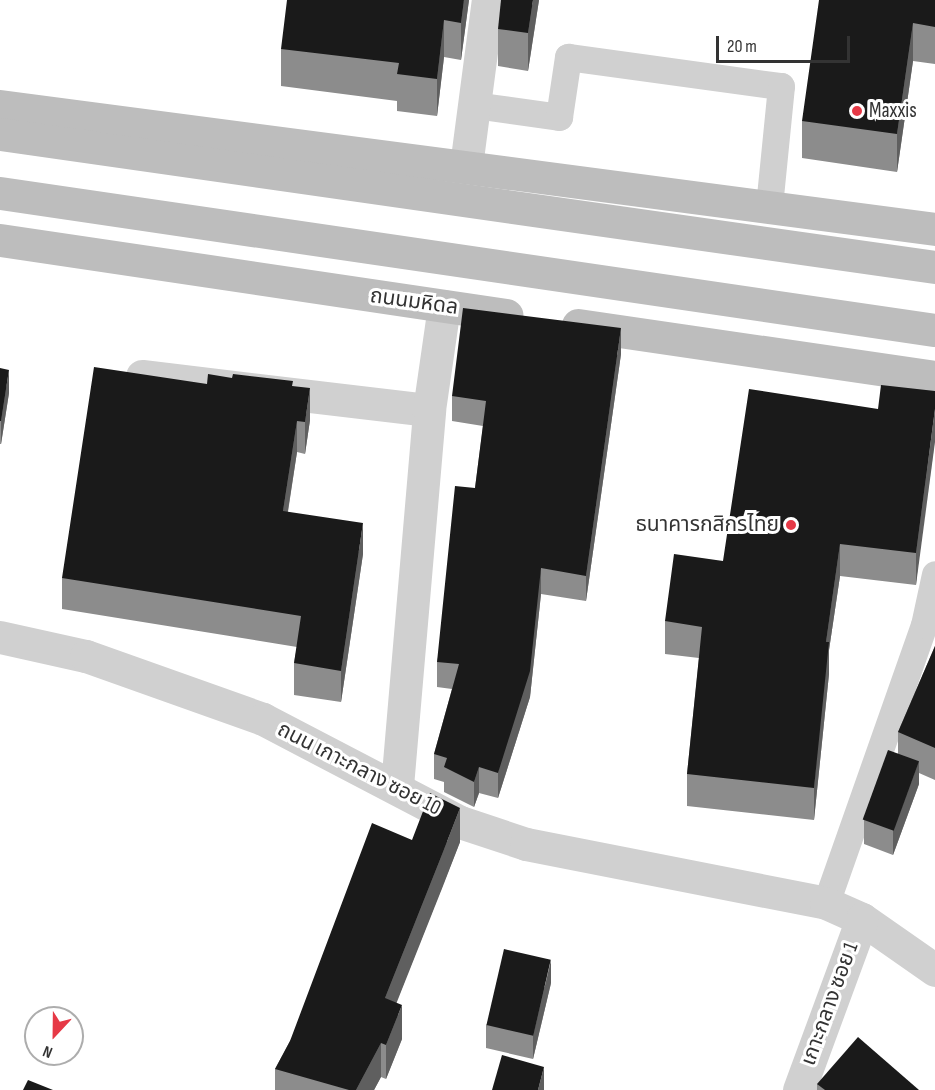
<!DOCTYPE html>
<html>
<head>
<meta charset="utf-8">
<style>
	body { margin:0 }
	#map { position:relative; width:935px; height:1090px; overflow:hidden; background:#fff; font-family:"Sofia Sans Condensed","Noto Sans Thai",sans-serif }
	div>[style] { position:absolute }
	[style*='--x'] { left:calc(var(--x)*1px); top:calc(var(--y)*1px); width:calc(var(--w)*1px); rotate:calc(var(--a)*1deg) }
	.service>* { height:27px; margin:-13.5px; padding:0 13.5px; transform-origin:13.5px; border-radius:13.5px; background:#d0d0d0 }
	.minor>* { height:33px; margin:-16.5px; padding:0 16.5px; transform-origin:16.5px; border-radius:16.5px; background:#d0d0d0 }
	.secondary>* { height:33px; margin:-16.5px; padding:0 16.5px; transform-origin:16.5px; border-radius:16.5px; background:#bdbdbd }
	.wall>* { inset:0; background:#8c8c8c }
	.shaded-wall>* { inset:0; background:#5f5f5f }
	.building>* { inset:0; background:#1a1a1a; transform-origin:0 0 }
	.dots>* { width:16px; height:16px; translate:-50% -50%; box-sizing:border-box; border:3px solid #fff; border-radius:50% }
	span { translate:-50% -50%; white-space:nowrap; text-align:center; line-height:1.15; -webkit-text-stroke:6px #fff; paint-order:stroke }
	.poi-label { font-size:21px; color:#333 }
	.left { translate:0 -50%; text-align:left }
	.right { translate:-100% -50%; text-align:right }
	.street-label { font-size:21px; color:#333 }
	.north { position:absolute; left:24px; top:1006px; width:60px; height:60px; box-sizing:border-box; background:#fff; border:2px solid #adadad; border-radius:50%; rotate:202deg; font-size:16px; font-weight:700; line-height:24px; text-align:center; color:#333 }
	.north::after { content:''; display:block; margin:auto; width:21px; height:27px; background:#e63946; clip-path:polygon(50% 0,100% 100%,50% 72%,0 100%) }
	.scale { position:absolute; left:716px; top:36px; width:134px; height:27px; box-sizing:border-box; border:3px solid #333; border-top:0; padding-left:8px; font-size:18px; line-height:21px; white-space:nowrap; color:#333; -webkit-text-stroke:4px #fff; paint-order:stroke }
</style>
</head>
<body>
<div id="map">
	<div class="service">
		<div style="--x:474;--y:105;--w:86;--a:8"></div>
		<div style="--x:559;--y:117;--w:61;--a:-81.5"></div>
		<div style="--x:568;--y:57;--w:215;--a:7.8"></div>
		<div style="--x:781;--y:86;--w:122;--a:95.7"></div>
		<div style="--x:826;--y:903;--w:295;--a:-70.6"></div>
		<div style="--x:924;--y:625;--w:52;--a:-77.8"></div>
	</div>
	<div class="minor">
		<div style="--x:466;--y:166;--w:167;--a:-82.5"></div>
		<div style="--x:142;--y:376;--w:289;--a:6.8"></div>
		<div style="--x:0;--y:637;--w:88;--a:12.5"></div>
		<div style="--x:86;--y:656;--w:188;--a:19.6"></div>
		<div style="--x:263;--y:719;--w:222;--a:27.6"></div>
		<div style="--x:460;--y:822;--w:70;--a:18.4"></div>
		<div style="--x:526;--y:844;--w:306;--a:11.1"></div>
		<div style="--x:826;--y:903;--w:39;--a:24"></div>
		<div style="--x:862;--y:919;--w:89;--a:34.9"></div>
		<div style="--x:397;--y:786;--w:377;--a:-85.1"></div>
		<div style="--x:429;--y:410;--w:105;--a:-81.8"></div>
		<div style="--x:799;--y:1090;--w:182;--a:-69.8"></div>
	</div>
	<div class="secondary">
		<div style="--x:0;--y:106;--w:943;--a:7.49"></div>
		<div style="--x:0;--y:134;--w:944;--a:8.1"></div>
		<div style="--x:0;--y:193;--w:945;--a:8.34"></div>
		<div style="--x:0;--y:240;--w:512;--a:8.43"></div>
		<div style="--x:578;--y:325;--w:361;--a:8.3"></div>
	</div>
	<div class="wall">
		<div style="clip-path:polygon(469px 0,461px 60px,444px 57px,437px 116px,397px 111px,397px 101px,281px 86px,281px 49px)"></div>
		<div style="clip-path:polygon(539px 0,528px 71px,498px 66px,498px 29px)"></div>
		<div style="clip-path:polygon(935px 0,935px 64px,913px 61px,897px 172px,802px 158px,802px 121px)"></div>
		<div style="clip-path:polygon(621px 354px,586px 601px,541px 594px,530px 697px,498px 798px,479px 793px,474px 807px,444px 792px,444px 782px,434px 779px,434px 754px,452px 689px,437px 687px,437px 662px,475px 488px,483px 426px,452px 421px,452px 396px)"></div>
		<div style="clip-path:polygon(0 368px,9px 393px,1px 444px,0 444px)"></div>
		<div style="clip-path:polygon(207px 384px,293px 386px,310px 420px,305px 454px,297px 452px,288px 512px,363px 554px,341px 702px,294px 695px,294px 663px,297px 647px,62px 609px,62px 578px)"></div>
		<div style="clip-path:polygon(935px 391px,916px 585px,840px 576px,829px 650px,829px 674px,814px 820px,687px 806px,687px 774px,699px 658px,665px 654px,665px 621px,723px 561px,878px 409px)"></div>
		<div style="clip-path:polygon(935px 646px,935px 780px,919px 773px,919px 784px,893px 855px,864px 844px,864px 820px,898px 753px,898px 732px)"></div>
		<div style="clip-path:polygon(412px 840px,460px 842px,396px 1003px,402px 1039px,386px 1079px,381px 1077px,374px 1090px,275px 1090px,275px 1069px,290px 1041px)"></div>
		<div style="clip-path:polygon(551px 983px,533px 1059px,486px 1048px,486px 1025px)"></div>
		<div style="clip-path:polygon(817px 1084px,919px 1090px,817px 1090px)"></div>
	</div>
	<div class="shaded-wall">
		<div style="clip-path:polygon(464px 0,469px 0,461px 60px,461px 23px)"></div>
		<div style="clip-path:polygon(533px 0,539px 0,528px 71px,528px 33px)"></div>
		<div style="clip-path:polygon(444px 20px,444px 57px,437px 116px,437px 79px)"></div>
		<div style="clip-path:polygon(913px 23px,913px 61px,897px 172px,897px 134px)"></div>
		<div style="clip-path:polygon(621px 328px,621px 354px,586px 601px,586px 576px)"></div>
		<div style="clip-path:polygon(9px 370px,9px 393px,1px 444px,1px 421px)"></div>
		<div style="clip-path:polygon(310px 388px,310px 420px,305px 454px,305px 422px)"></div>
		<div style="clip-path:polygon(935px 409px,935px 442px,916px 585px,916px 553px)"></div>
		<div style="clip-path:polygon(297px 421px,297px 452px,283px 542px,283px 511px)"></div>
		<div style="clip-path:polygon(363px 523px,363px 554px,341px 702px,341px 671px)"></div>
		<div style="clip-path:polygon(840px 544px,840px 576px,829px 650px,829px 674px,814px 820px,814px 788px,826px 642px)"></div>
		<div style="clip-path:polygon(541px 568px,541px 594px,530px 697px,498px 798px,498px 773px)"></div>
		<div style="clip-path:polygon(919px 761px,919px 784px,893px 855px,893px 831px)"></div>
		<div style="clip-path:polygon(479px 767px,479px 793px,474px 807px,474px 782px)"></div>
		<div style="clip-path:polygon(460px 808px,460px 842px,443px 886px,443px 852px)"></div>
		<div style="clip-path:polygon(443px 852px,443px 886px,385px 1032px,385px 998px)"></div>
		<div style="clip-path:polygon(551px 960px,551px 983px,533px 1059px,533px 1036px)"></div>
		<div style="clip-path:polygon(402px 1005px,402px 1039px,386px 1079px,386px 1045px)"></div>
		<div style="clip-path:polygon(381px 1043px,381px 1077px,374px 1090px,356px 1090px)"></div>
		<div style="clip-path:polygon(544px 1067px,544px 1090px,538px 1090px)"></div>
	</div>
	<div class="building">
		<div style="clip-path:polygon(287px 0,464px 0,461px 23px,444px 20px,437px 79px,397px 74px,399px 63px,281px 49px)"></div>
		<div style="clip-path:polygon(501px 0,533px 0,528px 33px,498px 29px)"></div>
		<div style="clip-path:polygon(819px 0,935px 0,935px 27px,913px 23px,897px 134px,802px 121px)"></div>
		<div style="clip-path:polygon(463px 308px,621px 328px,586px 576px,541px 568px,530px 671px,498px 773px,479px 767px,474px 782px,444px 767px,447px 758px,434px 754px,459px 664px,437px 662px,455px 486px,475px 488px,486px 401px,452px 396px)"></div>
		<div style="clip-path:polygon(94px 367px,207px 384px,208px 374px,232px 378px,233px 374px,293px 381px,292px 386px,310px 388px,305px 422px,297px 421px,283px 511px,363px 523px,341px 671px,294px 663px,301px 616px,62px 578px)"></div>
		<div style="clip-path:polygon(0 368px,9px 370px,1px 421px,0 421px)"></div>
		<div style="clip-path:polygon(881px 385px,935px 391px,935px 409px,916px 553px,840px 544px,826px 642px,829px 642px,814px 788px,687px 774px,702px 627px,665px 621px,674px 554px,723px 561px,749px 389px,878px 409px)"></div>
		<div style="clip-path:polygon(935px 646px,935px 748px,898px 732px)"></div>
		<div style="left:888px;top:750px;width:33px;height:74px;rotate:20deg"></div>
		<div style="clip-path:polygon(430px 793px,460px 808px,443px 852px,437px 850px,443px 852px,385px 998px,402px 1005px,386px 1045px,381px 1043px,356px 1090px,349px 1090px,275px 1069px,290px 1041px,372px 823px,412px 840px)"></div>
		<div style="left:504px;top:949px;width:48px;height:78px;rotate:13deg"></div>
		<div style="clip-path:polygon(858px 1037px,919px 1090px,825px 1090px,817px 1084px)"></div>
		<div style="clip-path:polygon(502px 1055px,544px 1067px,538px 1090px,492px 1090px)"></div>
		<div style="clip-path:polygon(28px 1080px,53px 1090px,23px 1090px)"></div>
	</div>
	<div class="dots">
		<div style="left:857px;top:111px;background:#e63946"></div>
		<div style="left:791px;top:525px;background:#e63946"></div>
	</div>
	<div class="poi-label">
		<span class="left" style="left:869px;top:111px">Maxxis</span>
		<span class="right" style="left:779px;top:525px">ธนาคารกสิกรไทย</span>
	</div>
	<div class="street-label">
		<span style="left:414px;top:302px;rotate:8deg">ถนนมหิดล</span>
		<span style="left:359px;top:769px;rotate:27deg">ถนน เกาะกลาง ซอย 10</span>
		<span style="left:830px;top:1004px;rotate:-70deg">เกาะกลาง ซอย 1</span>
	</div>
	<div class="north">N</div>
	<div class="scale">20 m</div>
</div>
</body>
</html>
